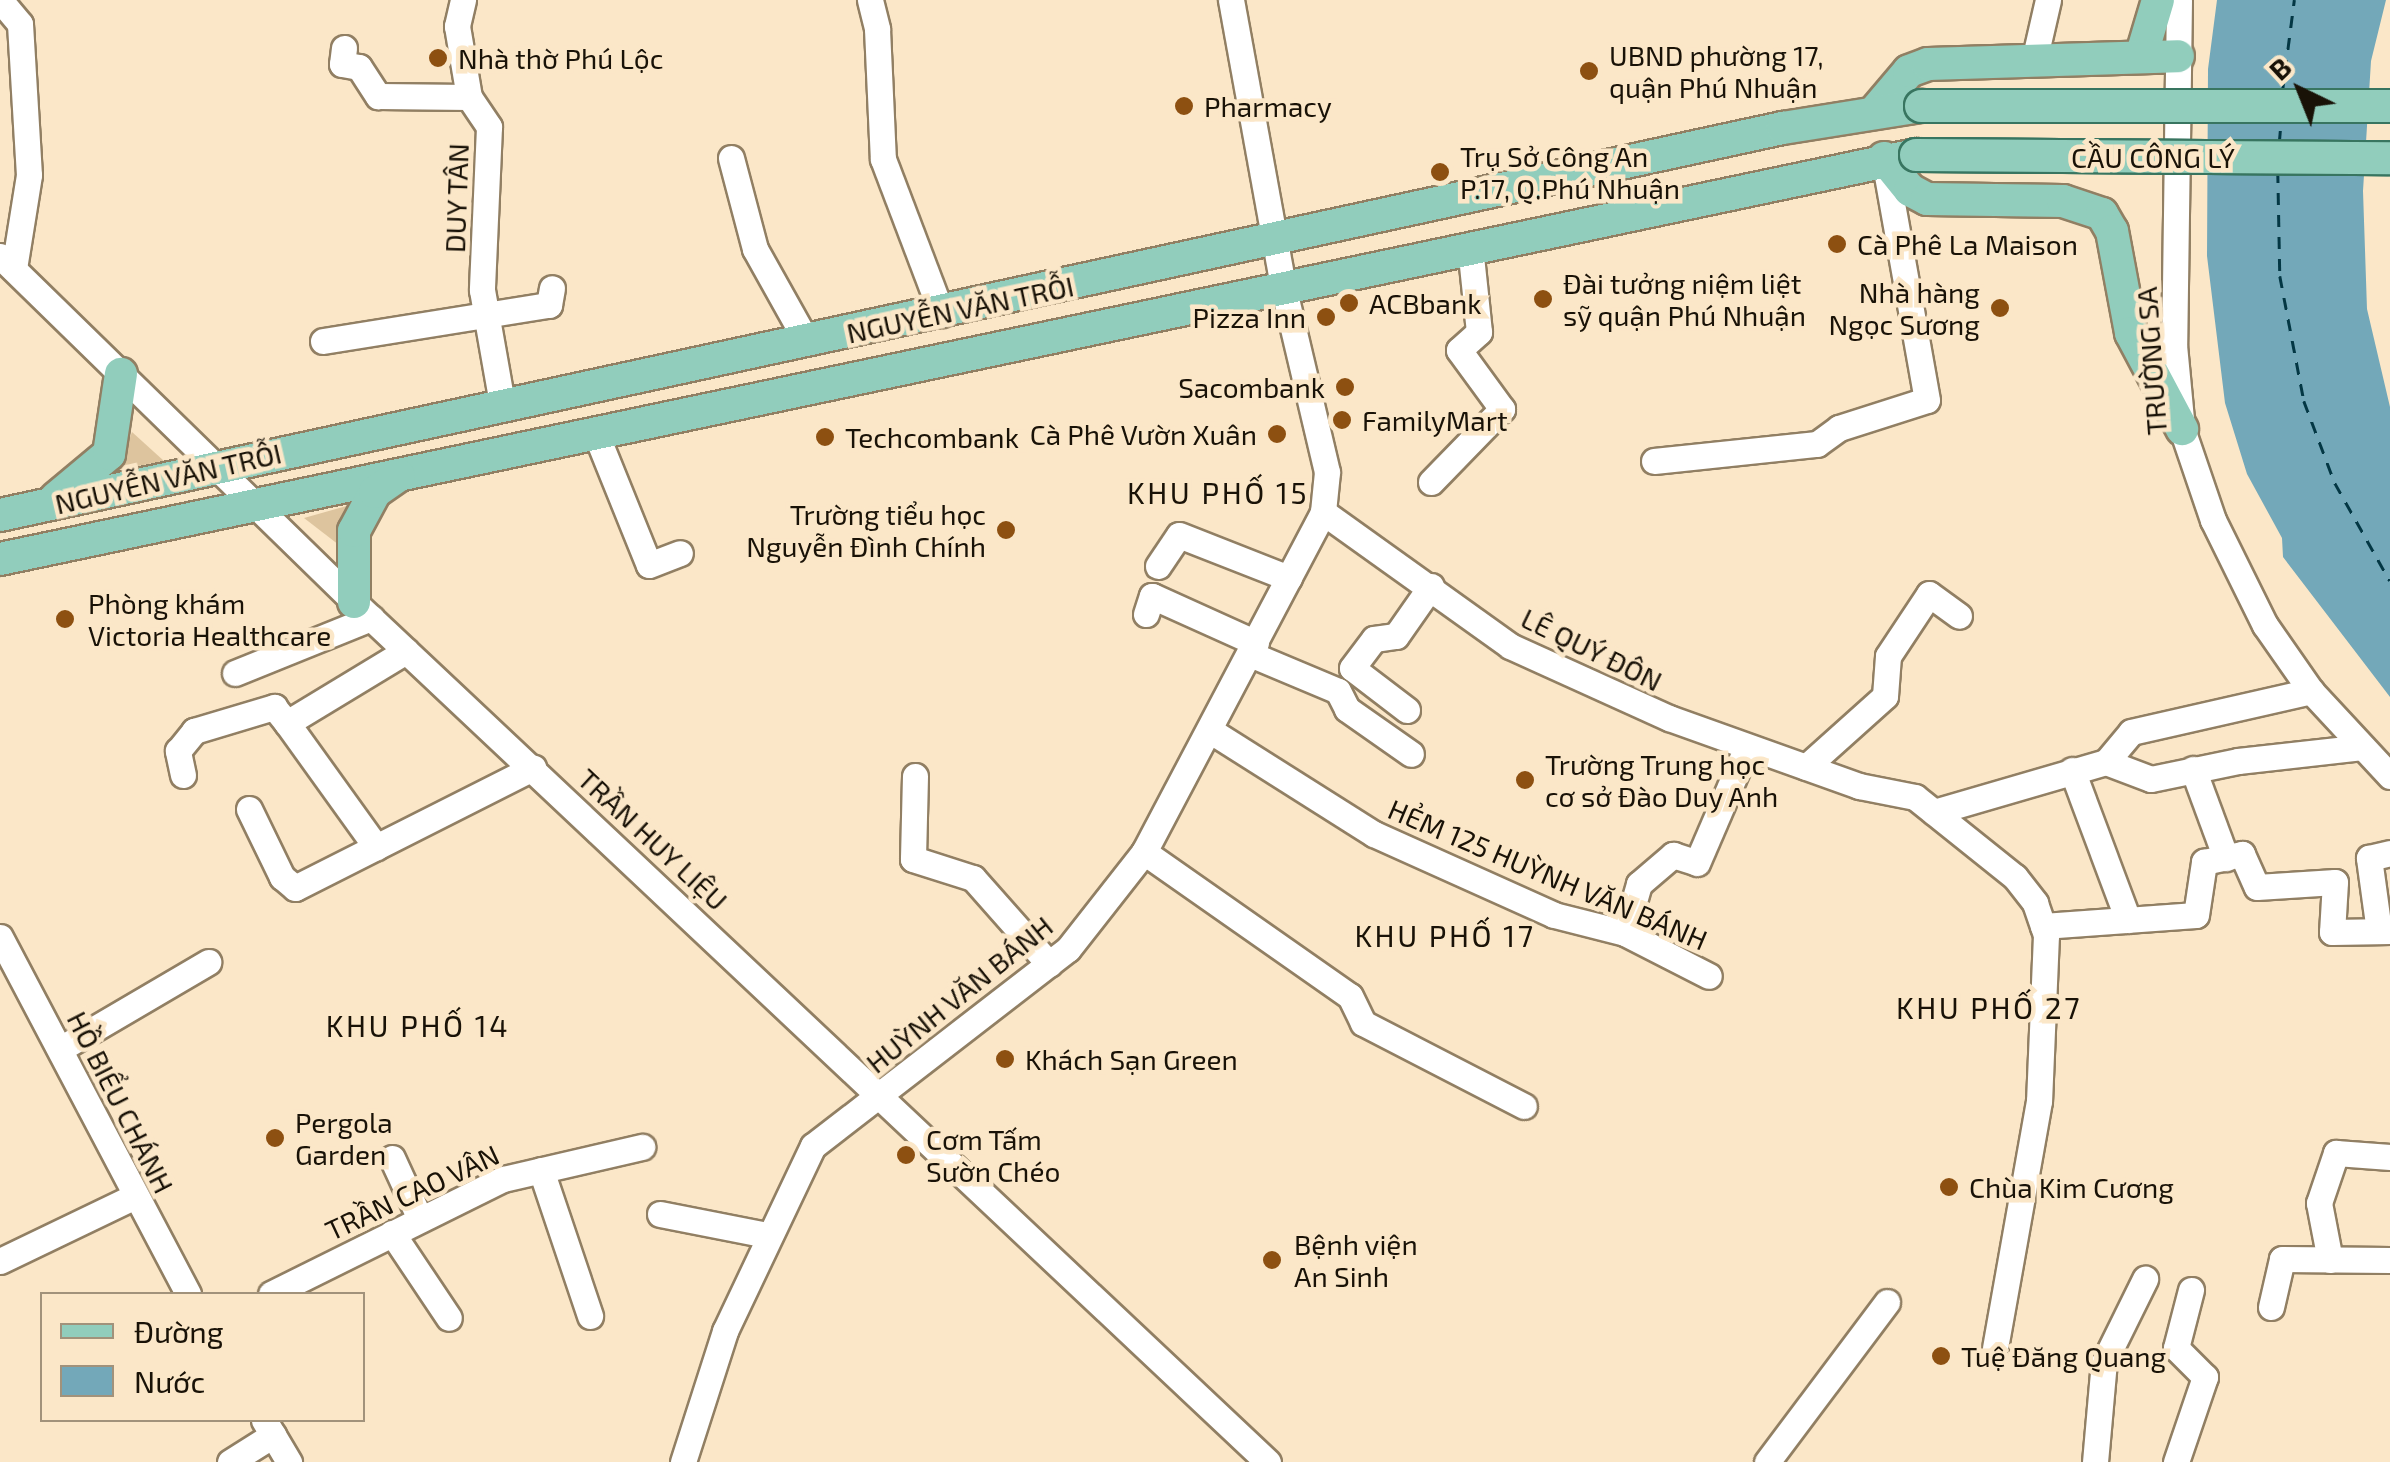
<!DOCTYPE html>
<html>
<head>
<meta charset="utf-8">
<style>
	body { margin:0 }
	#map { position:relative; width:2390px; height:1462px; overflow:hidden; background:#fbe7c8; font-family:"Exo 2",sans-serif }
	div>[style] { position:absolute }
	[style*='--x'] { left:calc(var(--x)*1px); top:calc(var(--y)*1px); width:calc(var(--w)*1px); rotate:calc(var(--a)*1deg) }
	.green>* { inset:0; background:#ddc49e }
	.water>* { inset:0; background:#73a8b9 }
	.ferry>* { height:2.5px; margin-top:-1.25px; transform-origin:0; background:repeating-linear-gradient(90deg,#033744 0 12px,transparent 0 22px) }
	.roads { filter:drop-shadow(2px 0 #917f63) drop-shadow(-2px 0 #917f63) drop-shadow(0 2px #917f63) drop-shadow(0 -2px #917f63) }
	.minor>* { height:25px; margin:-12.5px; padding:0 12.5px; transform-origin:12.5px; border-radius:12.5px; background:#fff }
	.major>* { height:32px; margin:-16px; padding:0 16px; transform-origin:16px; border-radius:16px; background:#91cdbc }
	.bridges { filter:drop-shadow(2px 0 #387560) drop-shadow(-2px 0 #387560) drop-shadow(0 2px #387560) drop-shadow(0 -2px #387560) }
	.major-bridge>* { height:32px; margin:-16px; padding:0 16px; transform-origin:16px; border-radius:16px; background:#91cdbc }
	.dots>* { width:28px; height:28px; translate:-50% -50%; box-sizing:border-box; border:5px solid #fbe7c8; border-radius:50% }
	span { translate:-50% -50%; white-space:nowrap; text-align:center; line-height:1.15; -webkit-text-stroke:9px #fbe7c8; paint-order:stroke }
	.poi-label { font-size:28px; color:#191207 }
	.left { translate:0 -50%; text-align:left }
	.right { translate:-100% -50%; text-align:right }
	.street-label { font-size:28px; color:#191207 }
	.neighbourhood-label { font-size:30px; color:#191207; letter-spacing:2.5px }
	.legend { position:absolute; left:40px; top:1292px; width:325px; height:130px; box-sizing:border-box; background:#fbe7c8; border:2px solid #a1927b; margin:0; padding:12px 18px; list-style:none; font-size:30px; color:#191207 }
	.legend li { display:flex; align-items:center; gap:20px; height:50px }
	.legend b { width:50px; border:2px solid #a1927b }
	.north { position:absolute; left:2250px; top:40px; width:100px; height:100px; -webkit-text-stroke:8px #fbe7c8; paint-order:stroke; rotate:317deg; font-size:28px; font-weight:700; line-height:40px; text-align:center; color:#191207 }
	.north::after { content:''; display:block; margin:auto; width:35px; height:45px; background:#191207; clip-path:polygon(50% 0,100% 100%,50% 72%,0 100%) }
</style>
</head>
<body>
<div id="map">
	<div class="green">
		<div style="clip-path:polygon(132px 432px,164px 461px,118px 470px)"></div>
		<div style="clip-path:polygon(350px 505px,339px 545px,304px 518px)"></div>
	</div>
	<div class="water">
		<div style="clip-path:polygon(2217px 0,2386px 0,2371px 61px,2363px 191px,2367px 309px,2390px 407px,2390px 697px,2283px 557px,2282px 538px,2247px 474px,2225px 403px,2207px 256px,2208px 69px)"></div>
	</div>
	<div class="ferry">
		<div style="--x:2282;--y:93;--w:94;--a:-82.6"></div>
		<div style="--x:2279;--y:143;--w:22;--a:-85"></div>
		<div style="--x:2278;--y:171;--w:105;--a:88.9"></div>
		<div style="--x:2280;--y:276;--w:127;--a:79.1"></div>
		<div style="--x:2304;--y:401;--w:88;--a:69.3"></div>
		<div style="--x:2335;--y:483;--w:112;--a:60.7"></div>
	</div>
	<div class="roads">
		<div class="minor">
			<div style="--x:0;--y:0;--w:31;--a:50"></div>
			<div style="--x:20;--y:24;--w:151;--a:86.6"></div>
			<div style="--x:29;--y:175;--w:95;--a:99.1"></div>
			<div style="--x:463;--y:0;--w:27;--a:103"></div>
			<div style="--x:457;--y:26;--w:72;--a:80.4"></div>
			<div style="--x:469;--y:97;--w:36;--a:56"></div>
			<div style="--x:489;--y:127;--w:163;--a:92.5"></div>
			<div style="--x:482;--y:290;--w:116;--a:80"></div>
			<div style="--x:870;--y:0;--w:30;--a:76"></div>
			<div style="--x:877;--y:29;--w:130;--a:87.4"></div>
			<div style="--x:883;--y:159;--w:166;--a:69.2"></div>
			<div style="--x:2179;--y:0;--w:345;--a:90.8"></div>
			<div style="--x:2174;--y:345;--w:84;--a:84.6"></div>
			<div style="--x:2182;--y:429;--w:96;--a:71.2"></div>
			<div style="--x:2213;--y:520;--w:117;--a:63.7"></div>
			<div style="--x:2265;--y:625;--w:80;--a:55.1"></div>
			<div style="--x:2311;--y:691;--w:116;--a:47.1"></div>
			<div style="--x:344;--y:48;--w:16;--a:97"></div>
			<div style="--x:342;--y:64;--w:17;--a:10"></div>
			<div style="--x:359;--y:67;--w:35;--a:57"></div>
			<div style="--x:378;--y:96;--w:91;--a:0.6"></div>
			<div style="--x:2034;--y:61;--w:63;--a:-77.1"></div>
			<div style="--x:731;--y:158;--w:94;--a:75.2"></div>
			<div style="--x:755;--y:249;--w:107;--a:60.8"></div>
			<div style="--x:0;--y:256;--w:495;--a:44.3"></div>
			<div style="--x:354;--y:602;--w:1255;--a:43.26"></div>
			<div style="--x:323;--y:341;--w:229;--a:-9.1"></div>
			<div style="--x:549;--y:305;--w:17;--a:-80"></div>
			<div style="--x:596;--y:434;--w:141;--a:68"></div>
			<div style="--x:649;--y:565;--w:33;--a:-21"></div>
			<div style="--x:1654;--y:461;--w:164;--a:-6"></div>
			<div style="--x:1817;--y:444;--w:27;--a:-36"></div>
			<div style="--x:1839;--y:428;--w:92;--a:-17.7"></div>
			<div style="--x:1927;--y:400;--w:246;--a:-100.1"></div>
			<div style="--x:1431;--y:482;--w:102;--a:-45.8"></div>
			<div style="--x:1502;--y:409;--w:73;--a:-126.1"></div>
			<div style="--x:1459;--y:350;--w:27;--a:-42"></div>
			<div style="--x:1479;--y:332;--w:85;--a:-96"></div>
			<div style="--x:1323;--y:512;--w:230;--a:35.6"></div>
			<div style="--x:1510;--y:646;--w:175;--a:24.4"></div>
			<div style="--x:1669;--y:718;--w:202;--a:19.7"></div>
			<div style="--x:1859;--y:786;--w:57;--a:11.1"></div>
			<div style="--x:1915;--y:797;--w:128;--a:38.7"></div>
			<div style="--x:2015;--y:877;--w:33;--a:52"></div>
			<div style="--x:2035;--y:903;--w:34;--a:71"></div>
			<div style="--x:2046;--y:935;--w:166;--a:92.4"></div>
			<div style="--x:2039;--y:1101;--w:251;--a:100.1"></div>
			<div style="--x:1158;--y:566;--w:37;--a:-56"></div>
			<div style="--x:1179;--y:535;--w:118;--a:21.4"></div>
			<div style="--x:1146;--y:614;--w:19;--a:-72"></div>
			<div style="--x:1152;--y:596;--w:114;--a:24.3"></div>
			<div style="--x:1250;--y:654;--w:95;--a:22.8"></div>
			<div style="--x:1338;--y:691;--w:20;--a:63"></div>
			<div style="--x:1347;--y:709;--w:78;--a:35.1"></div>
			<div style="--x:235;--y:673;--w:147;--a:-22"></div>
			<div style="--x:1407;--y:710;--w:69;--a:-142.6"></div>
			<div style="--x:1352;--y:668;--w:36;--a:-53"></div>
			<div style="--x:1374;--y:639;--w:22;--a:-8"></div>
			<div style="--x:1396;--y:636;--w:61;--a:-55"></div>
			<div style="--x:287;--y:723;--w:153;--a:54.3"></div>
			<div style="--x:1211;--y:731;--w:193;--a:32.3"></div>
			<div style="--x:1374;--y:834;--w:197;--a:24.2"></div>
			<div style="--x:1554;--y:915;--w:73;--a:14.2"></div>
			<div style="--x:1625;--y:933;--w:94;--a:27.1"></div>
			<div style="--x:2106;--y:762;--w:48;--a:20.7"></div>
			<div style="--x:2151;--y:779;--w:89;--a:-11.7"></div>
			<div style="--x:2238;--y:761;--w:125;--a:-6.4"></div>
			<div style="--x:2106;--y:762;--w:39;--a:-50"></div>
			<div style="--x:2131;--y:732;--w:185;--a:-12.8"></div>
			<div style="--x:1806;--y:767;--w:106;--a:-41.9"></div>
			<div style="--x:1885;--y:696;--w:40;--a:-85.7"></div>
			<div style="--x:1888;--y:656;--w:74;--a:-56.5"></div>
			<div style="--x:1929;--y:594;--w:37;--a:36"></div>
			<div style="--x:2193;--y:769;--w:95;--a:69.7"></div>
			<div style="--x:2072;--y:770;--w:160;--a:69.5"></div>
			<div style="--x:183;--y:775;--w:25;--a:-102"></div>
			<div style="--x:178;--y:751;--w:26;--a:-51"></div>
			<div style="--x:194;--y:731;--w:84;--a:-16.7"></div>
			<div style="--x:274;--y:707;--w:21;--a:51"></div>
			<div style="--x:287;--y:723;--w:139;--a:-31.2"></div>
			<div style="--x:915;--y:776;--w:83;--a:91.4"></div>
			<div style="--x:913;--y:859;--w:63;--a:17.6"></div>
			<div style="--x:973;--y:878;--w:115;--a:48.5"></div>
			<div style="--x:249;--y:809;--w:76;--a:64.1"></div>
			<div style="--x:282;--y:877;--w:17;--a:40"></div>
			<div style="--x:295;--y:888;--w:267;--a:-26.8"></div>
			<div style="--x:1934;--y:812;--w:179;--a:-16.2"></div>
			<div style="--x:1144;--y:852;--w:251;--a:35"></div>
			<div style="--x:1350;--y:996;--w:30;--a:64"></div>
			<div style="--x:1363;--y:1023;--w:181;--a:27.3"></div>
			<div style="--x:2043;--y:926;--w:153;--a:-4.1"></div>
			<div style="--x:2196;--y:915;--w:54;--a:-81.4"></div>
			<div style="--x:2204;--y:862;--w:39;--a:-12"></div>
			<div style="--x:2242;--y:854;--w:36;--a:66"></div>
			<div style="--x:2257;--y:887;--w:78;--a:-3.7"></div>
			<div style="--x:2335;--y:882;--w:50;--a:93.4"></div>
			<div style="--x:2332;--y:932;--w:58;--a:-1"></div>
			<div style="--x:2379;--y:931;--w:74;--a:-97.8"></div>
			<div style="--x:2369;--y:858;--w:22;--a:-13"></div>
			<div style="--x:1625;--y:933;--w:51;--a:-74.1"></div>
			<div style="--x:1639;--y:884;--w:45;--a:-40.5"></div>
			<div style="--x:1673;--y:855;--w:25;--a:18"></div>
			<div style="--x:1697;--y:863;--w:126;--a:-66.7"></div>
			<div style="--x:0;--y:937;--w:403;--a:62.2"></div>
			<div style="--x:60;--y:1049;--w:172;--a:-30.4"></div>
			<div style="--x:392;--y:1158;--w:67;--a:65.3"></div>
			<div style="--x:541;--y:1170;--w:154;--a:71.4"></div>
			<div style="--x:660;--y:1214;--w:109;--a:11.1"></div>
			<div style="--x:392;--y:1233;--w:102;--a:56.2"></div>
			<div style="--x:2330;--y:1260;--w:58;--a:-100.9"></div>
			<div style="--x:2319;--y:1203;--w:53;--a:-71.2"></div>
			<div style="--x:2336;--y:1153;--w:54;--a:4.2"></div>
			<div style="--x:0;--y:1261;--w:150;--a:-25.7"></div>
			<div style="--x:271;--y:1294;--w:259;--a:-26.4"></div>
			<div style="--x:503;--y:1179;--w:143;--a:-13"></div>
			<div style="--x:2271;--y:1307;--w:49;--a:-77.1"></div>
			<div style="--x:2282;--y:1259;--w:108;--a:0.5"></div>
			<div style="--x:264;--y:1420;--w:49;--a:59.2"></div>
			<div style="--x:230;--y:1462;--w:51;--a:-32.1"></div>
			<div style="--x:683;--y:1462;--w:138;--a:-72.2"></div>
			<div style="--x:725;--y:1331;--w:205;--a:-64.6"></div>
			<div style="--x:813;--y:1146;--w:322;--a:-37.7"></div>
			<div style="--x:1068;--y:949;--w:123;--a:-51.9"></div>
			<div style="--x:1144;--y:852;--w:384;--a:-62.2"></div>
			<div style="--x:1323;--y:512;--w:40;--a:-84.3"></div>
			<div style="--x:1327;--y:472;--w:191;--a:-103.3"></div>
			<div style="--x:1283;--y:286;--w:291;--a:-100.3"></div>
			<div style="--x:1767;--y:1462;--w:200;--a:-53.1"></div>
			<div style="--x:2095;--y:1462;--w:100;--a:-84.9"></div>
			<div style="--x:2104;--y:1362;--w:93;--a:-63.7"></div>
			<div style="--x:2176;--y:1462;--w:90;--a:-71.2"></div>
			<div style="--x:2205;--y:1377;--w:41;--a:-135"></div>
			<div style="--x:2176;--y:1348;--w:60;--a:-75.5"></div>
		</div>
		<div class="major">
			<div style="--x:2141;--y:57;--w:59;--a:-73.4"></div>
			<div style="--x:1875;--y:111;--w:52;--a:-49.6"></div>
			<div style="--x:1909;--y:71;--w:20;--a:-20"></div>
			<div style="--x:1928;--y:64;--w:250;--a:-1.8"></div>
			<div style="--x:1884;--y:158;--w:41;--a:50.9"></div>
			<div style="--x:1910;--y:190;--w:19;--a:28"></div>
			<div style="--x:1927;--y:199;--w:136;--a:0.8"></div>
			<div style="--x:2063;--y:201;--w:41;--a:18.4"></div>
			<div style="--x:2102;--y:214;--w:20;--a:60"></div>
			<div style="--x:2112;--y:231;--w:104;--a:79.4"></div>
			<div style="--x:2131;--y:333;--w:109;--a:62"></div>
			<div style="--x:56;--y:498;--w:69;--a:-39.7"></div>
			<div style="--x:109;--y:454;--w:81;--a:-81.5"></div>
			<div style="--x:0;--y:515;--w:1825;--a:-12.25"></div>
			<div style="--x:1783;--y:128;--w:140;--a:-9.1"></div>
			<div style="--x:0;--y:559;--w:1958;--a:-11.91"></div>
			<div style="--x:354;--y:602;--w:71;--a:-90"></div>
			<div style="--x:354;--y:531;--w:44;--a:-61.7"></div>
			<div style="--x:375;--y:492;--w:29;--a:-35"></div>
		</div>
	</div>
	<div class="bridges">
		<div class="major-bridge">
			<div style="--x:1921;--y:106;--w:469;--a:0"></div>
			<div style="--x:1916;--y:155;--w:474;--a:0.4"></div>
		</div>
	</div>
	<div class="dots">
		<div style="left:438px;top:58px;background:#8d5011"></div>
		<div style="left:1589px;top:71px;background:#8d5011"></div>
		<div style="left:1184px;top:106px;background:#8d5011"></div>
		<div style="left:1440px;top:172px;background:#8d5011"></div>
		<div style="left:1837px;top:244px;background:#8d5011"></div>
		<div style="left:1543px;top:299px;background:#8d5011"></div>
		<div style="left:1349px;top:303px;background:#8d5011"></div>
		<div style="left:2000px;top:308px;background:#8d5011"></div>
		<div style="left:1326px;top:317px;background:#8d5011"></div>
		<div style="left:1345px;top:387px;background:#8d5011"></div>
		<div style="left:1342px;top:420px;background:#8d5011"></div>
		<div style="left:1277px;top:434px;background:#8d5011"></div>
		<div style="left:825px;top:437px;background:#8d5011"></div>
		<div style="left:1006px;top:530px;background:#8d5011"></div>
		<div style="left:65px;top:619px;background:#8d5011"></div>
		<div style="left:1525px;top:780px;background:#8d5011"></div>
		<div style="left:1005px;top:1059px;background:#8d5011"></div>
		<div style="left:275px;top:1138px;background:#8d5011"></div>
		<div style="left:906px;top:1155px;background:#8d5011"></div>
		<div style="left:1949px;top:1187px;background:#8d5011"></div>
		<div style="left:1272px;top:1260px;background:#8d5011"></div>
		<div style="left:1941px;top:1356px;background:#8d5011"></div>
	</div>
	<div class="poi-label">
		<span class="left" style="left:1609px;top:71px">UBND phường 17,<br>quận Phú Nhuận</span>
		<span class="left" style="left:458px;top:58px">Nhà thờ Phú Lộc</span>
		<span class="left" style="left:1204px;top:106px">Pharmacy</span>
		<span class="left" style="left:1460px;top:172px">Trụ Sở Công An<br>P.17, Q.Phú Nhuận</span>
		<span class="left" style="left:1857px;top:244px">Cà Phê La Maison</span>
		<span class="left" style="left:1563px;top:299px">Đài tưởng niệm liệt<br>sỹ quận Phú Nhuận</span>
		<span class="right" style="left:1980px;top:308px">Nhà hàng<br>Ngọc Sương</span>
		<span class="left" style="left:1369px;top:303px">ACBbank</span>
		<span class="right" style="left:1306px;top:317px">Pizza Inn</span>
		<span class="right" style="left:1325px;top:387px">Sacombank</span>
		<span class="left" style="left:1362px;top:420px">FamilyMart</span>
		<span class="right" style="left:1257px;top:434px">Cà Phê Vườn Xuân</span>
		<span class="left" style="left:845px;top:437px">Techcombank</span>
		<span class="right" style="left:986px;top:530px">Trường tiểu học<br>Nguyễn Đình Chính</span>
		<span class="left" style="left:88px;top:619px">Phòng khám<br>Victoria Healthcare</span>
		<span class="left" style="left:1545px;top:780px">Trường Trung học<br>cơ sở Đào Duy Anh</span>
		<span class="left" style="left:1025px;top:1059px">Khách Sạn Green</span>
		<span class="left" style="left:295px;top:1138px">Pergola<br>Garden</span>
		<span class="left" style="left:926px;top:1155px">Cơm Tấm<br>Sườn Chéo</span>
		<span class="left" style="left:1969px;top:1187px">Chùa Kim Cương</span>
		<span class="left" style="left:1294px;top:1260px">Bệnh viện<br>An Sinh</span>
		<span class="left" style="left:1961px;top:1356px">Tuệ Đăng Quang</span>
	</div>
	<div class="street-label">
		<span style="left:2153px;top:157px">CẦU CÔNG LÝ</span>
		<span style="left:456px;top:198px;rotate:-88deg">DUY TÂN</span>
		<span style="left:960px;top:309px;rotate:-12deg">NGUYỄN VĂN TRỖI</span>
		<span style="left:2151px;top:361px;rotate:-94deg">TRƯỜNG SA</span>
		<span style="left:168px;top:478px;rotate:-13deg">NGUYỄN VĂN TRỖI</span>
		<span style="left:1592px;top:649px;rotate:26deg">LÊ QUÝ ÐÔN</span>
		<span style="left:653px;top:839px;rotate:43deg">TRẦN HUY LIỆU</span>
		<span style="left:1548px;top:874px;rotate:23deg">HẺM 125 HUỲNH VĂN BÁNH</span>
		<span style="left:959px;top:994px;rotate:-39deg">HUỲNH VĂN BÁNH</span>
		<span style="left:121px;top:1102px;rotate:63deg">HỒ BIỂU CHÁNH</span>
		<span style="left:412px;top:1192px;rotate:-25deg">TRẦN CAO VÂN</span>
	</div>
	<div class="neighbourhood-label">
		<span style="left:1218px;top:492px">KHU PHỐ 15</span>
		<span style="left:1445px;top:935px">KHU PHỐ 17</span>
		<span style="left:1989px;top:1007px">KHU PHỐ 27</span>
		<span style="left:418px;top:1025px">KHU PHỐ 14</span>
	</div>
	<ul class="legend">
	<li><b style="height:12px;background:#91cdbc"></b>Đường</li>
	<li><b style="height:28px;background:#73a8b9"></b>Nước</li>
	</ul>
	<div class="north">B</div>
</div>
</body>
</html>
